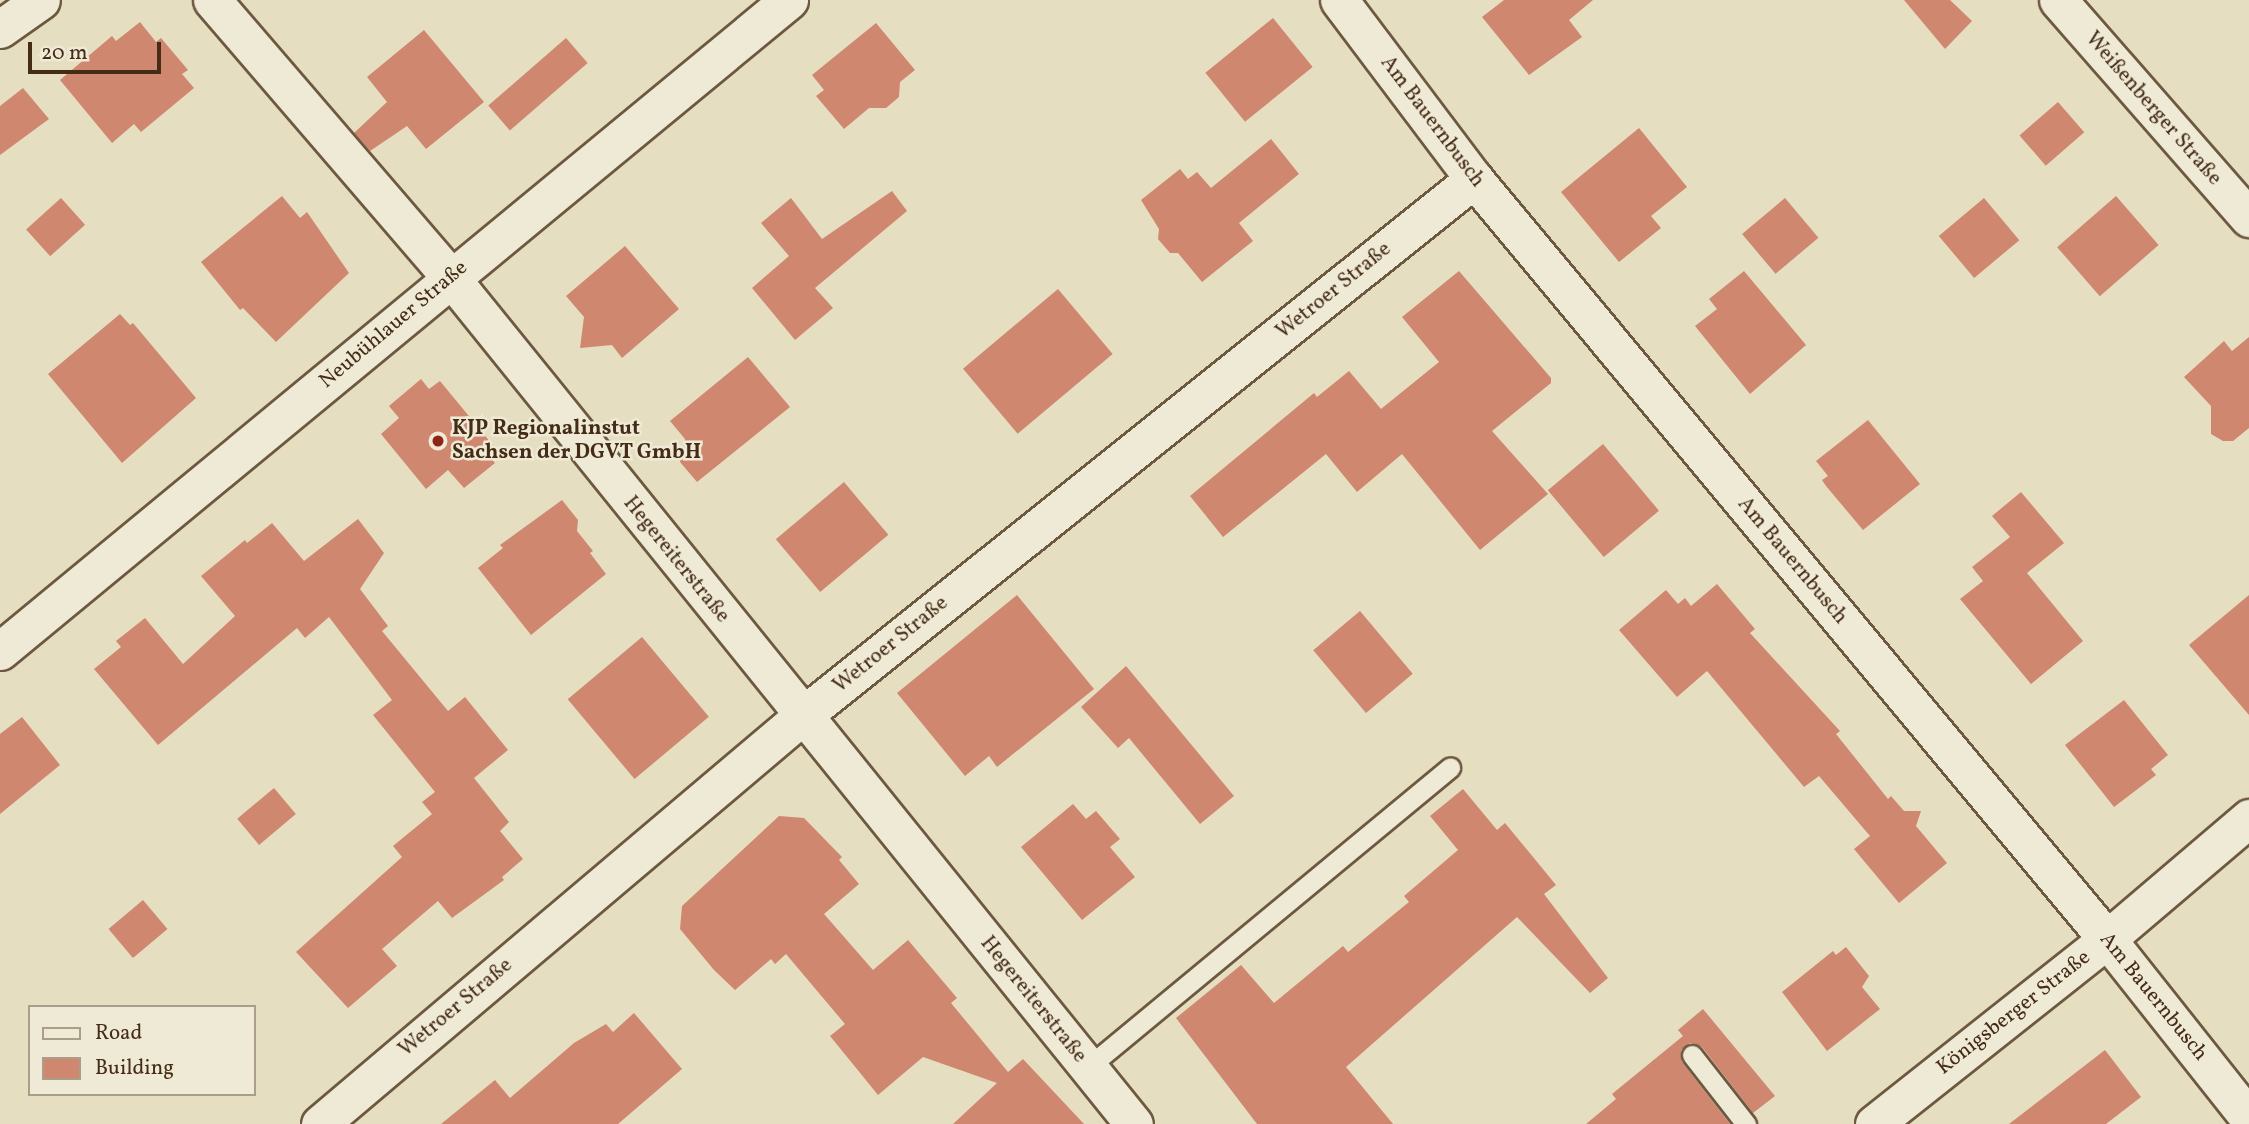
<!DOCTYPE html>
<html>
<head>
<meta charset="utf-8">
<style>
	body { margin:0 }
	#map { position:relative; width:2249px; height:1124px; overflow:hidden; background:#e6dec0; font-family:Vollkorn,serif }
	div>[style] { position:absolute }
	[style*='--x'] { left:calc(var(--x)*1px); top:calc(var(--y)*1px); width:calc(var(--w)*1px); rotate:calc(var(--a)*1deg) }
	.building>* { inset:0; background:#cf8770; transform-origin:0 0 }
	.roads { filter:drop-shadow(2px 0 #6d5840) drop-shadow(-2px 0 #6d5840) drop-shadow(0 2px #6d5840) drop-shadow(0 -2px #6d5840) }
	.service>* { height:19px; margin:-9.5px; padding:0 9.5px; transform-origin:9.5px; border-radius:9.5px; background:#efead6 }
	.minor>* { height:37px; margin:-18.5px; padding:0 18.5px; transform-origin:18.5px; border-radius:18.5px; background:#efead6 }
	.dots>* { width:19px; height:19px; translate:-50% -50%; box-sizing:border-box; border:4px solid #efead6; border-radius:50% }
	span { translate:-50% -50%; white-space:nowrap; text-align:center; line-height:1.15; -webkit-text-stroke:5px #efead6; paint-order:stroke }
	.street-label { font-size:21px; color:#452c16 }
	.poi-label { font-size:21px; color:#452c16; font-weight:700 }
	.left { translate:0 -50%; text-align:left }
	.legend { position:absolute; left:28px; top:1005px; width:228px; height:91px; box-sizing:border-box; background:#efead6; border:2px solid #ab9e89; margin:0; padding:9px 12px; list-style:none; font-size:21px; color:#452c16 }
	.legend li { display:flex; align-items:center; gap:14px; height:35px }
	.legend b { width:35px; border:2px solid #ab9e89 }
	.scale { position:absolute; left:28px; top:42px; width:133px; height:32px; box-sizing:border-box; border:4px solid #452c16; border-top:0; padding-left:9px; font-size:21px; line-height:24px; white-space:nowrap; color:#452c16; -webkit-text-stroke:5px #efead6; paint-order:stroke }
</style>
</head>
<body>
<div id="map">
	<div class="building">
		<div style="clip-path:polygon(1504px 0,1593px 0,1569px 20px,1582px 37px,1529px 75px,1482px 17px)"></div>
		<div style="clip-path:polygon(1904px 0,1950px 0,1972px 21px,1945px 49px)"></div>
		<div style="left:1273px;top:18px;width:63px;height:87px;rotate:51deg"></div>
		<div style="clip-path:polygon(140px 22px,156px 42px,161px 38px,188px 70px,182px 74px,194px 88px,141px 132px,134px 124px,112px 143px,60px 80px,112px 36px,116px 41px)"></div>
		<div style="clip-path:polygon(876px 23px,915px 70px,900px 82px,899px 97px,886px 108px,869px 108px,844px 129px,816px 96px,824px 90px,812px 75px)"></div>
		<div style="clip-path:polygon(424px 30px,484px 102px,426px 149px,407px 126px,370px 151px,354px 133px,387px 102px,367px 77px)"></div>
		<div style="left:566px;top:38px;width:33px;height:103px;rotate:49deg"></div>
		<div style="clip-path:polygon(23px 88px,49px 119px,0 155px,0 106px)"></div>
		<div style="left:2058px;top:102px;width:40px;height:51px;rotate:49deg"></div>
		<div style="clip-path:polygon(1639px 128px,1687px 187px,1651px 216px,1661px 228px,1619px 262px,1561px 192px)"></div>
		<div style="clip-path:polygon(1271px 139px,1299px 174px,1239px 223px,1253px 241px,1202px 282px,1178px 253px,1170px 253px,1158px 239px,1159px 229px,1141px 200px,1180px 169px,1188px 179px,1197px 172px,1211px 188px)"></div>
		<div style="clip-path:polygon(892px 191px,907px 211px,815px 288px,833px 308px,795px 340px,752px 288px,789px 256px,761px 223px,791px 198px,822px 239px)"></div>
		<div style="clip-path:polygon(282px 196px,300px 218px,307px 212px,349px 273px,276px 342px,243px 308px,240px 310px,201px 262px)"></div>
		<div style="left:2116px;top:196px;width:65px;height:78px;rotate:49deg"></div>
		<div style="left:61px;top:198px;width:36px;height:47px;rotate:48deg"></div>
		<div style="left:1785px;top:198px;width:52px;height:56px;rotate:50deg"></div>
		<div style="left:1984px;top:198px;width:55px;height:59px;rotate:50deg"></div>
		<div style="clip-path:polygon(625px 246px,679px 309px,622px 358px,612px 345px,580px 348px,584px 317px,566px 296px)"></div>
		<div style="clip-path:polygon(1459px 271px,1551px 378px,1551px 383px,1492px 431px,1548px 494px,1480px 550px,1402px 454px,1357px 492px,1326px 454px,1223px 537px,1190px 496px,1314px 393px,1317px 397px,1349px 371px,1381px 409px,1439px 362px,1402px 317px)"></div>
		<div style="clip-path:polygon(1744px 271px,1806px 345px,1750px 394px,1695px 326px,1717px 309px,1709px 299px)"></div>
		<div style="left:1058px;top:289px;width:85px;height:124px;rotate:50deg"></div>
		<div style="clip-path:polygon(120px 314px,130px 325px,133px 323px,196px 398px,122px 463px,48px 374px)"></div>
		<div style="clip-path:polygon(2249px 337px,2249px 428px,2233px 441px,2223px 441px,2211px 434px,2211px 406px,2184px 377px,2224px 341px,2232px 351px)"></div>
		<div style="clip-path:polygon(748px 357px,790px 407px,697px 482px,680px 462px,685px 439px,670px 421px)"></div>
		<div style="clip-path:polygon(421px 379px,429px 389px,440px 381px,496px 449px,488px 455px,495px 463px,464px 488px,448px 470px,426px 489px,381px 434px,399px 418px,389px 406px)"></div>
		<div style="clip-path:polygon(1868px 420px,1920px 484px,1863px 530px,1826px 486px,1822px 480px,1828px 476px,1816px 461px)"></div>
		<div style="left:1603px;top:444px;width:87px;height:72px;rotate:50deg"></div>
		<div style="left:844px;top:482px;width:69px;height:89px;rotate:50deg"></div>
		<div style="clip-path:polygon(2021px 492px,2064px 543px,2027px 573px,2083px 641px,2031px 684px,1960px 599px,1983px 581px,1972px 567px,2010px 537px,1992px 516px)"></div>
		<div style="clip-path:polygon(562px 500px,578px 520px,577px 531px,593px 551px,590px 553px,606px 574px,531px 635px,478px 568px,503px 548px,500px 545px)"></div>
		<div style="clip-path:polygon(358px 519px,384px 553px,360px 589px,388px 626px,382px 631px,448px 711px,465px 697px,508px 750px,474px 778px,509px 822px,500px 831px,523px 859px,502px 877px,504px 880px,452px 918px,438px 901px,382px 949px,397px 966px,348px 1008px,296px 952px,402px 857px,393px 846px,432px 814px,422px 802px,435px 792px,373px 715px,392px 700px,329px 617px,305px 638px,297px 628px,158px 745px,94px 669px,121px 647px,116px 641px,145px 618px,183px 664px,235px 616px,201px 576px,245px 540px,247px 543px,272px 523px,304px 561px)"></div>
		<div style="clip-path:polygon(1717px 584px,1755px 629px,1750px 633px,1840px 731px,1836px 734px,1888px 799px,1891px 796px,1904px 811px,1921px 811px,1916px 826px,1947px 863px,1899px 903px,1854px 849px,1870px 836px,1819px 776px,1804px 787px,1707px 671px,1677px 697px,1619px 630px,1666px 590px,1678px 604px,1685px 598px,1691px 606px)"></div>
		<div style="clip-path:polygon(1017px 595px,1094px 689px,997px 767px,989px 756px,965px 776px,897px 693px)"></div>
		<div style="clip-path:polygon(2249px 595px,2249px 715px,2189px 645px)"></div>
		<div style="left:1360px;top:611px;width:82px;height:61px;rotate:50deg"></div>
		<div style="left:642px;top:637px;width:104px;height:97px;rotate:50deg"></div>
		<div style="clip-path:polygon(1126px 666px,1234px 796px,1200px 824px,1129px 738px,1118px 748px,1081px 707px)"></div>
		<div style="clip-path:polygon(2124px 700px,2168px 755px,2151px 769px,2156px 775px,2114px 807px,2065px 745px)"></div>
		<div style="clip-path:polygon(22px 717px,60px 765px,0 814px,0 734px)"></div>
		<div style="left:274px;top:788px;width:34px;height:48px;rotate:50deg"></div>
		<div style="clip-path:polygon(1463px 789px,1497px 830px,1505px 823px,1556px 885px,1544px 894px,1608px 978px,1590px 993px,1517px 917px,1346px 1067px,1393px 1124px,1257px 1124px,1176px 1018px,1241px 965px,1274px 1003px,1343px 946px,1348px 952px,1409px 902px,1404px 896px,1458px 850px,1430px 816px)"></div>
		<div style="clip-path:polygon(1073px 804px,1086px 819px,1096px 811px,1120px 839px,1110px 847px,1135px 877px,1082px 920px,1021px 847px)"></div>
		<div style="clip-path:polygon(779px 816px,804px 818px,842px 857px,839px 860px,859px 884px,824px 914px,873px 970px,908px 940px,957px 998px,951px 1003px,1008px 1072px,1023px 1059px,1084px 1124px,953px 1124px,997px 1083px,923px 1057px,878px 1095px,830px 1036px,845px 1024px,786px 954px,775px 964px,771px 959px,735px 990px,714px 970px,680px 929px,682px 906px)"></div>
		<div style="left:143px;top:900px;width:38px;height:45px;rotate:50deg"></div>
		<div style="clip-path:polygon(1846px 947px,1869px 976px,1862px 987px,1880px 1009px,1827px 1051px,1782px 992px,1833px 951px,1836px 955px)"></div>
		<div style="clip-path:polygon(1703px 1009px,1775px 1096px,1753px 1113px,1702px 1047px,1690px 1043px,1681px 1050px,1682px 1062px,1730px 1124px,1586px 1124px,1616px 1099px,1612px 1094px,1683px 1036px,1678px 1030px)"></div>
		<div style="clip-path:polygon(634px 1013px,682px 1069px,618px 1124px,441px 1124px,495px 1080px,510px 1098px,574px 1043px,606px 1024px,613px 1032px)"></div>
		<div style="clip-path:polygon(2105px 1050px,2141px 1097px,2106px 1124px,2009px 1124px)"></div>
	</div>
	<div class="roads">
		<div class="service">
			<div style="--x:1692;--y:1055;--w:88;--a:52"></div>
			<div style="--x:1088;--y:1067;--w:470;--a:-39.6"></div>
		</div>
		<div class="minor">
			<div style="--x:212;--y:0;--w:367;--a:49.3"></div>
			<div style="--x:451;--y:278;--w:1087;--a:51.09"></div>
			<div style="--x:1339;--y:0;--w:224;--a:53"></div>
			<div style="--x:1474;--y:179;--w:989;--a:50.21"></div>
			<div style="--x:2107;--y:939;--w:228;--a:51.6"></div>
			<div style="--x:2058;--y:0;--w:290;--a:48.8"></div>
			<div style="--x:0;--y:29;--w:50;--a:-35.3"></div>
			<div style="--x:0;--y:651;--w:1023;--a:-39.53"></div>
			<div style="--x:320;--y:1124;--w:630;--a:-40.24"></div>
			<div style="--x:801;--y:717;--w:862;--a:-38.64"></div>
			<div style="--x:1874;--y:1124;--w:298;--a:-38.4"></div>
			<div style="--x:2107;--y:939;--w:187;--a:-40.4"></div>
		</div>
	</div>
	<div class="dots">
		<div style="left:438px;top:441px;background:#8f2418"></div>
	</div>
	<div class="street-label">
		<span style="left:2153px;top:109px;rotate:49deg">Weißenberger Straße</span>
		<span style="left:1432px;top:122px;rotate:53deg">Am Bauernbusch</span>
		<span style="left:1334px;top:291px;rotate:-39deg">Wetroer Straße</span>
		<span style="left:394px;top:325px;rotate:-40deg">Neubühlauer Straße</span>
		<span style="left:676px;top:560px;rotate:51deg">Hegereiterstraße</span>
		<span style="left:1792px;top:561px;rotate:50deg">Am Bauernbusch</span>
		<span style="left:891px;top:645px;rotate:-39deg">Wetroer Straße</span>
		<span style="left:2153px;top:997px;rotate:51deg">Am Bauernbusch</span>
		<span style="left:1033px;top:1000px;rotate:51deg">Hegereiterstraße</span>
		<span style="left:456px;top:1008px;rotate:-40deg">Wetroer Straße</span>
		<span style="left:2014px;top:1013px;rotate:-38deg">Königsberger Straße</span>
	</div>
	<div class="poi-label">
		<span class="left" style="left:452px;top:441px">KJP Regionalinstut<br>Sachsen der DGVT GmbH</span>
	</div>
	<ul class="legend">
	<li><b style="height:9px;background:#efead6"></b>Road</li>
	<li><b style="height:19px;background:#cf8770"></b>Building</li>
	</ul>
	<div class="scale">20 m</div>
</div>
</body>
</html>
